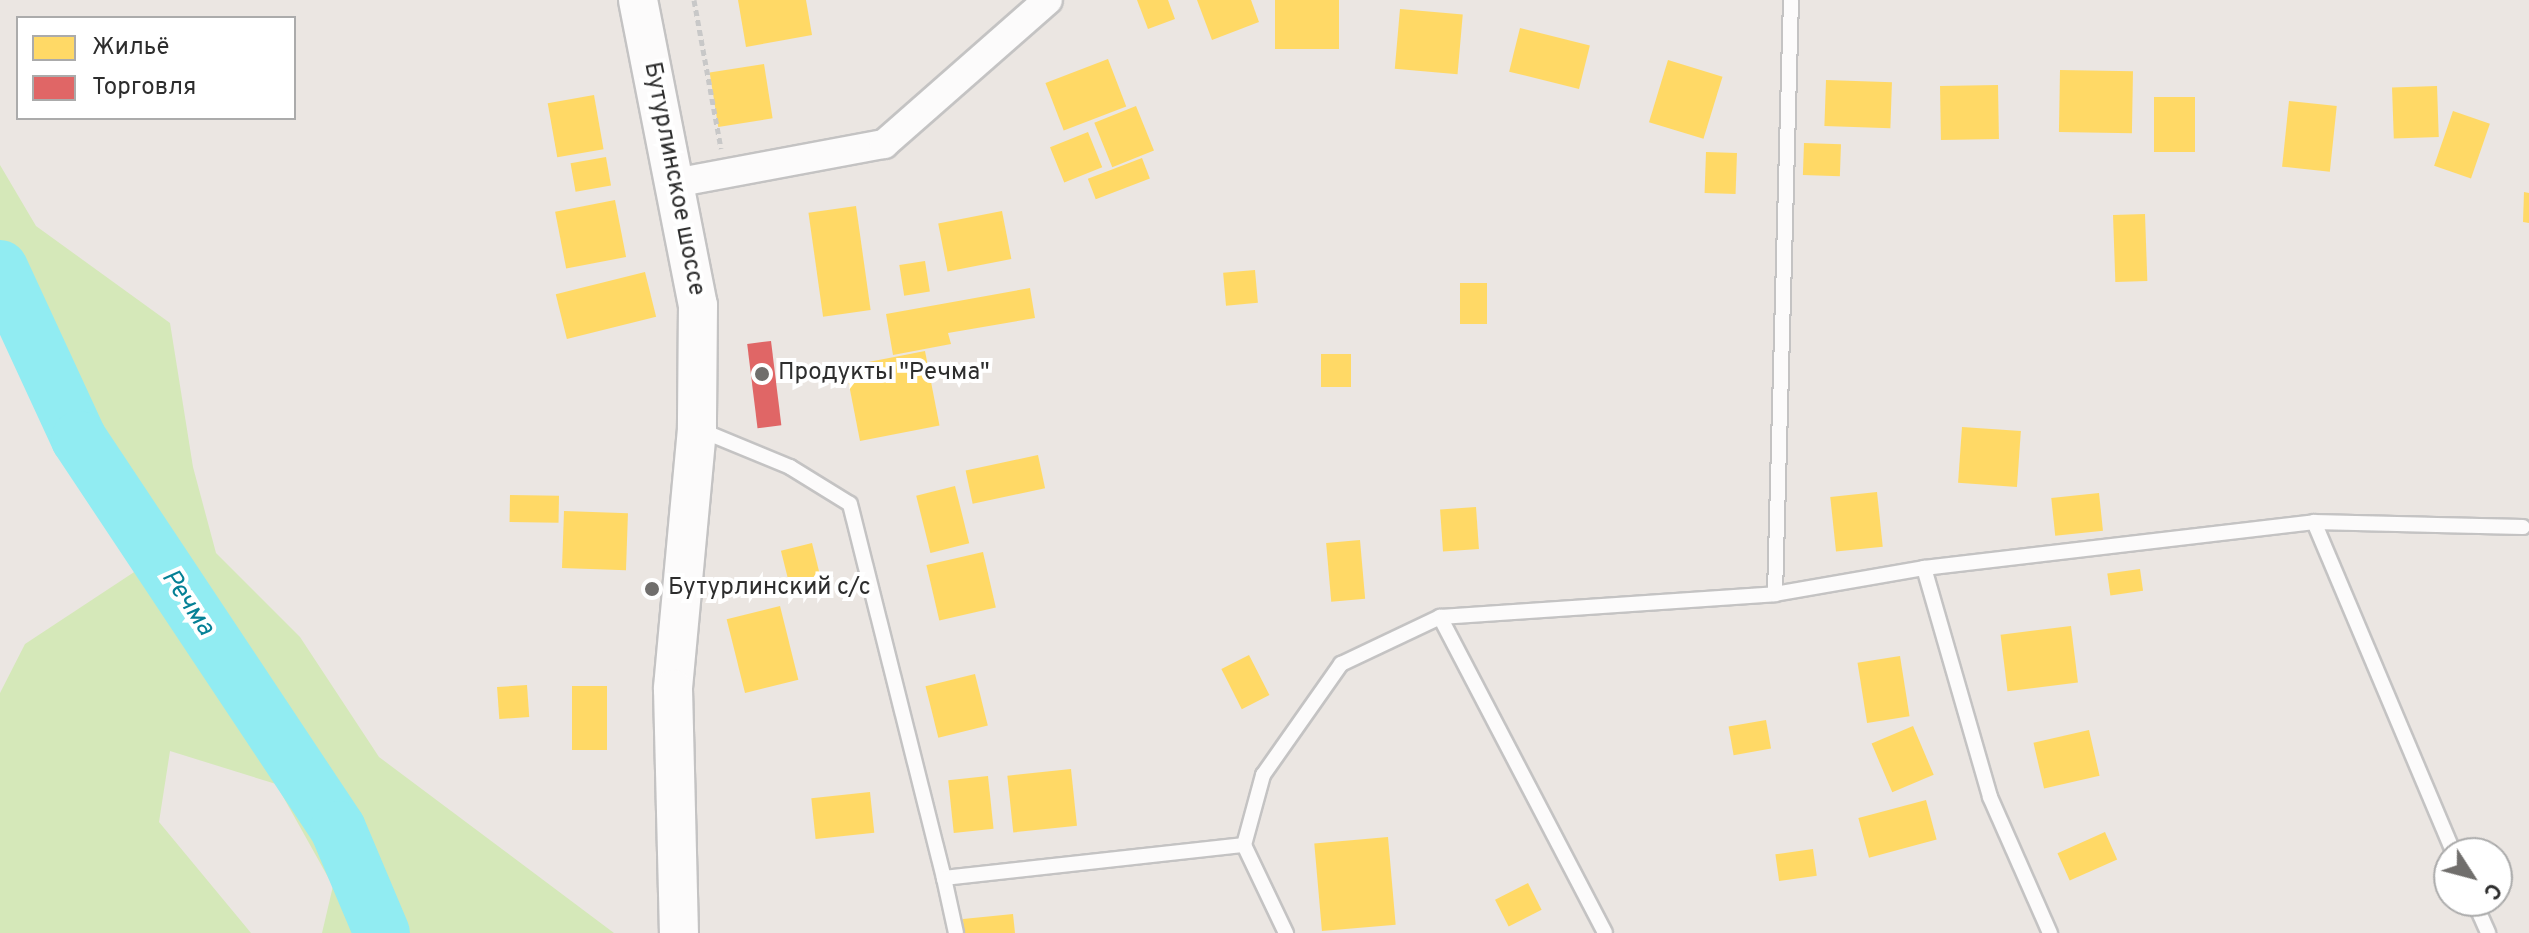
<!DOCTYPE html>
<html>
<head>
<meta charset="utf-8">
<style>
	body { margin:0 }
	#map { position:relative; width:2529px; height:933px; overflow:hidden; background:#ebe6e2; font-family:Overpass,sans-serif }
	div>[style] { position:absolute }
	[style*='--x'] { left:calc(var(--x)*1px); top:calc(var(--y)*1px); width:calc(var(--w)*1px); rotate:calc(var(--a)*1deg) }
	.green>* { inset:0; background:#d5e8b9 }
	.homes>* { inset:0; background:#ffd966; transform-origin:0 0 }
	.shops>* { inset:0; background:#e06666; transform-origin:0 0 }
	.river>* { height:56px; margin:-28px; padding:0 28px; transform-origin:28px; border-radius:28px; background:#91ecf2 }
	.path>* { height:5px; margin-top:-2.5px; transform-origin:0; background:repeating-linear-gradient(90deg,#c8c8c8 0 6px,transparent 0 10px) }
	.roads { filter:drop-shadow(2px 0 #c4c3c3) drop-shadow(-2px 0 #c4c3c3) drop-shadow(0 2px #c4c3c3) drop-shadow(0 -2px #c4c3c3) }
	.service>* { height:14px; margin:-7px; padding:0 7px; transform-origin:7px; border-radius:7px; background:#fcfbfb }
	.minor>* { height:28px; margin:-14px; padding:0 14px; transform-origin:14px; border-radius:14px; background:#fcfbfb }
	.secondary>* { height:38px; margin:-19px; padding:0 19px; transform-origin:19px; border-radius:19px; background:#fcfbfb }
	.dots>* { width:22px; height:22px; translate:-50% -50%; box-sizing:border-box; border:4px solid #fff; border-radius:50% }
	span { translate:-50% -50%; white-space:nowrap; text-align:center; line-height:1.15; -webkit-text-stroke:8px #fff; paint-order:stroke }
	.street-label { font-size:24px; color:#2d2d2d }
	.poi-label { font-size:24px; color:#2d2d2d }
	.left { translate:0 -50%; text-align:left }
	.water-label { font-size:26px; color:#048095; font-style:italic }
	.legend { position:absolute; left:16px; top:16px; width:280px; height:104px; box-sizing:border-box; background:#fff; border:2px solid #ababab; margin:0; padding:10px 14px; list-style:none; font-size:24px; color:#2d2d2d }
	.legend li { display:flex; align-items:center; gap:16px; height:40px }
	.legend b { width:40px; border:2px solid #ababab }
	.north { position:absolute; left:2433px; top:837px; width:80px; height:80px; box-sizing:border-box; background:#fff; border:2px solid #ababab; border-radius:50%; rotate:126deg; font-size:22px; font-weight:700; line-height:32px; text-align:center; color:#2d2d2d }
	.north::after { content:''; display:block; margin:auto; width:28px; height:36px; background:#706e6c; clip-path:polygon(50% 0,100% 100%,50% 72%,0 100%) }
</style>
</head>
<body>
<div id="map">
	<div class="green">
		<div style="clip-path:polygon(0 165px,36px 226px,170px 323px,193px 467px,216px 553px,300px 637px,379px 757px,614px 933px,322px 933px,333px 886px,276px 784px,170px 751px,159px 822px,251px 933px,0 933px,0 693px,25px 644px,157px 557px,79px 439px,0 276px)"></div>
	</div>
	<div class="homes">
		<div style="clip-path:polygon(738px 0,806px 0,812px 35px,746px 47px)"></div>
		<div style="clip-path:polygon(1137px 0,1168px 0,1175px 19px,1148px 29px)"></div>
		<div style="clip-path:polygon(1197px 0,1251px 0,1259px 22px,1212px 40px)"></div>
		<div style="left:1275px;top:0;width:64px;height:49px"></div>
		<div style="left:1400px;top:9px;width:63px;height:60px;rotate:5deg"></div>
		<div style="left:1520px;top:28px;width:72px;height:45px;rotate:14deg"></div>
		<div style="left:1108px;top:59px;width:51px;height:67px;rotate:69deg"></div>
		<div style="left:1668px;top:60px;width:57px;height:65px;rotate:17deg"></div>
		<div style="left:764px;top:64px;width:55px;height:55px;rotate:81deg"></div>
		<div style="left:2060px;top:70px;width:73px;height:62px;rotate:1deg"></div>
		<div style="left:1826px;top:80px;width:66px;height:46px;rotate:2deg"></div>
		<div style="left:1998px;top:85px;width:54px;height:58px;rotate:89deg"></div>
		<div style="left:2437px;top:86px;width:51px;height:45px;rotate:88deg"></div>
		<div style="left:594px;top:95px;width:55px;height:47px;rotate:80deg"></div>
		<div style="left:2154px;top:97px;width:41px;height:55px"></div>
		<div style="left:2289px;top:101px;width:48px;height:66px;rotate:6deg"></div>
		<div style="left:1136px;top:106px;width:48px;height:45px;rotate:68deg"></div>
		<div style="left:2453px;top:111px;width:39px;height:58px;rotate:19deg"></div>
		<div style="left:1088px;top:132px;width:38px;height:41px;rotate:68deg"></div>
		<div style="left:1804px;top:143px;width:37px;height:32px;rotate:2deg"></div>
		<div style="left:1706px;top:152px;width:31px;height:41px;rotate:2deg"></div>
		<div style="left:606px;top:157px;width:29px;height:36px;rotate:80deg"></div>
		<div style="left:1142px;top:158px;width:22px;height:58px;rotate:69deg"></div>
		<div style="clip-path:polygon(2524px 192px,2529px 193px,2529px 223px,2523px 222px)"></div>
		<div style="left:615px;top:200px;width:58px;height:61px;rotate:79deg"></div>
		<div style="left:856px;top:206px;width:105px;height:48px;rotate:82deg"></div>
		<div style="left:1002px;top:211px;width:49px;height:65px;rotate:79deg"></div>
		<div style="left:2145px;top:214px;width:67px;height:32px;rotate:88deg"></div>
		<div style="left:925px;top:261px;width:31px;height:26px;rotate:81deg"></div>
		<div style="left:1255px;top:270px;width:33px;height:32px;rotate:85deg"></div>
		<div style="left:645px;top:272px;width:46px;height:92px;rotate:76deg"></div>
		<div style="left:1460px;top:283px;width:27px;height:41px"></div>
		<div style="clip-path:polygon(1030px 288px,1035px 318px,948px 333px,951px 344px,893px 355px,886px 314px)"></div>
		<div style="left:925px;top:351px;width:76px;height:81px;rotate:79deg"></div>
		<div style="left:1351px;top:354px;width:33px;height:30px;rotate:90deg"></div>
		<div style="left:1962px;top:427px;width:59px;height:56px;rotate:4deg"></div>
		<div style="left:1038px;top:455px;width:34px;height:74px;rotate:78deg"></div>
		<div style="left:955px;top:486px;width:59px;height:40px;rotate:76deg"></div>
		<div style="left:1877px;top:492px;width:55px;height:47px;rotate:84deg"></div>
		<div style="left:2099px;top:493px;width:38px;height:48px;rotate:84deg"></div>
		<div style="left:510px;top:495px;width:49px;height:27px;rotate:1deg"></div>
		<div style="left:1476px;top:507px;width:42px;height:36px;rotate:86deg"></div>
		<div style="left:564px;top:511px;width:64px;height:57px;rotate:2deg"></div>
		<div style="left:1360px;top:540px;width:59px;height:34px;rotate:85deg"></div>
		<div style="left:812px;top:543px;width:45px;height:32px;rotate:76deg"></div>
		<div style="left:983px;top:552px;width:57px;height:58px;rotate:77deg"></div>
		<div style="left:2140px;top:569px;width:22px;height:33px;rotate:82deg"></div>
		<div style="left:780px;top:606px;width:76px;height:55px;rotate:76deg"></div>
		<div style="left:2071px;top:626px;width:57px;height:71px;rotate:83deg"></div>
		<div style="left:1249px;top:655px;width:45px;height:31px;rotate:63deg"></div>
		<div style="left:1900px;top:656px;width:61px;height:43px;rotate:81deg"></div>
		<div style="left:975px;top:674px;width:53px;height:51px;rotate:76deg"></div>
		<div style="left:527px;top:685px;width:32px;height:30px;rotate:86deg"></div>
		<div style="left:572px;top:686px;width:35px;height:64px"></div>
		<div style="left:1766px;top:720px;width:29px;height:38px;rotate:80deg"></div>
		<div style="left:1913px;top:726px;width:53px;height:45px;rotate:67deg"></div>
		<div style="left:2089px;top:730px;width:47px;height:57px;rotate:77deg"></div>
		<div style="left:1071px;top:769px;width:57px;height:64px;rotate:84deg"></div>
		<div style="left:988px;top:776px;width:53px;height:40px;rotate:84deg"></div>
		<div style="left:870px;top:792px;width:41px;height:59px;rotate:84deg"></div>
		<div style="left:1926px;top:800px;width:41px;height:70px;rotate:75deg"></div>
		<div style="left:2105px;top:832px;width:30px;height:52px;rotate:66deg"></div>
		<div style="left:1388px;top:837px;width:88px;height:74px;rotate:85deg"></div>
		<div style="left:1813px;top:849px;width:27px;height:38px;rotate:82deg"></div>
		<div style="left:1528px;top:883px;width:30px;height:37px;rotate:63deg"></div>
		<div style="clip-path:polygon(1013px 914px,1015px 933px,964px 933px,963px 919px)"></div>
	</div>
	<div class="shops">
		<div style="left:771px;top:341px;width:85px;height:24px;rotate:83deg"></div>
	</div>
	<div class="river">
		<div style="--x:0;--y:268;--w:188;--a:65.2"></div>
		<div style="--x:79;--y:439;--w:468;--a:56.4"></div>
		<div style="--x:338;--y:829;--w:113;--a:67.1"></div>
	</div>
	<div class="path">
		<div style="--x:694;--y:0;--w:151;--a:79.7"></div>
	</div>
	<div class="roads">
		<div class="service">
			<div style="--x:698;--y:429;--w:100;--a:22.4"></div>
			<div style="--x:790;--y:467;--w:70;--a:31.7"></div>
			<div style="--x:850;--y:504;--w:386;--a:75.9"></div>
			<div style="--x:944;--y:878;--w:302;--a:-6.3"></div>
			<div style="--x:1244;--y:845;--w:73;--a:-74.8"></div>
			<div style="--x:1263;--y:775;--w:136;--a:-54.9"></div>
			<div style="--x:1341;--y:664;--w:110;--a:-25.4"></div>
			<div style="--x:1440;--y:617;--w:336;--a:-3.9"></div>
			<div style="--x:1775;--y:594;--w:151;--a:-9.9"></div>
			<div style="--x:1924;--y:568;--w:238;--a:73.9"></div>
			<div style="--x:1990;--y:797;--w:149;--a:66.2"></div>
			<div style="--x:2314;--y:522;--w:359;--a:67.1"></div>
			<div style="--x:1924;--y:568;--w:393;--a:-6.7"></div>
			<div style="--x:2314;--y:522;--w:209;--a:1.4"></div>
			<div style="--x:1775;--y:594;--w:594;--a:-88.46"></div>
			<div style="--x:1440;--y:617;--w:356;--a:62.4"></div>
			<div style="--x:1244;--y:845;--w:98;--a:64.5"></div>
			<div style="--x:944;--y:878;--w:56;--a:77.7"></div>
			<div style="--x:2474;--y:901;--w:35;--a:66"></div>
		</div>
		<div class="minor">
			<div style="--x:675;--y:183;--w:213;--a:-10.6"></div>
			<div style="--x:884;--y:144;--w:218;--a:-41.3"></div>
		</div>
		<div class="secondary">
			<div style="--x:638;--y:0;--w:311;--a:78.9"></div>
			<div style="--x:698;--y:305;--w:124;--a:90.5"></div>
			<div style="--x:697;--y:429;--w:261;--a:95.3"></div>
			<div style="--x:673;--y:689;--w:244;--a:88.6"></div>
		</div>
	</div>
	<div class="dots">
		<div style="left:762px;top:374px;background:#706e6c"></div>
		<div style="left:652px;top:589px;background:#706e6c"></div>
	</div>
	<div class="street-label">
		<span style="left:673px;top:179px;rotate:79deg">Бутурлинское шоссе</span>
	</div>
	<div class="poi-label">
		<span class="left" style="left:778px;top:374px">Продукты "Речма"</span>
		<span class="left" style="left:668px;top:589px">Бутурлинский с/с</span>
	</div>
	<div class="water-label">
		<span style="left:187px;top:603px;rotate:56deg">Речма</span>
	</div>
	<ul class="legend">
	<li><b style="height:22px;background:#ffd966"></b>Жильё</li>
	<li><b style="height:22px;background:#e06666"></b>Торговля</li>
	</ul>
	<div class="north">С</div>
</div>
</body>
</html>
